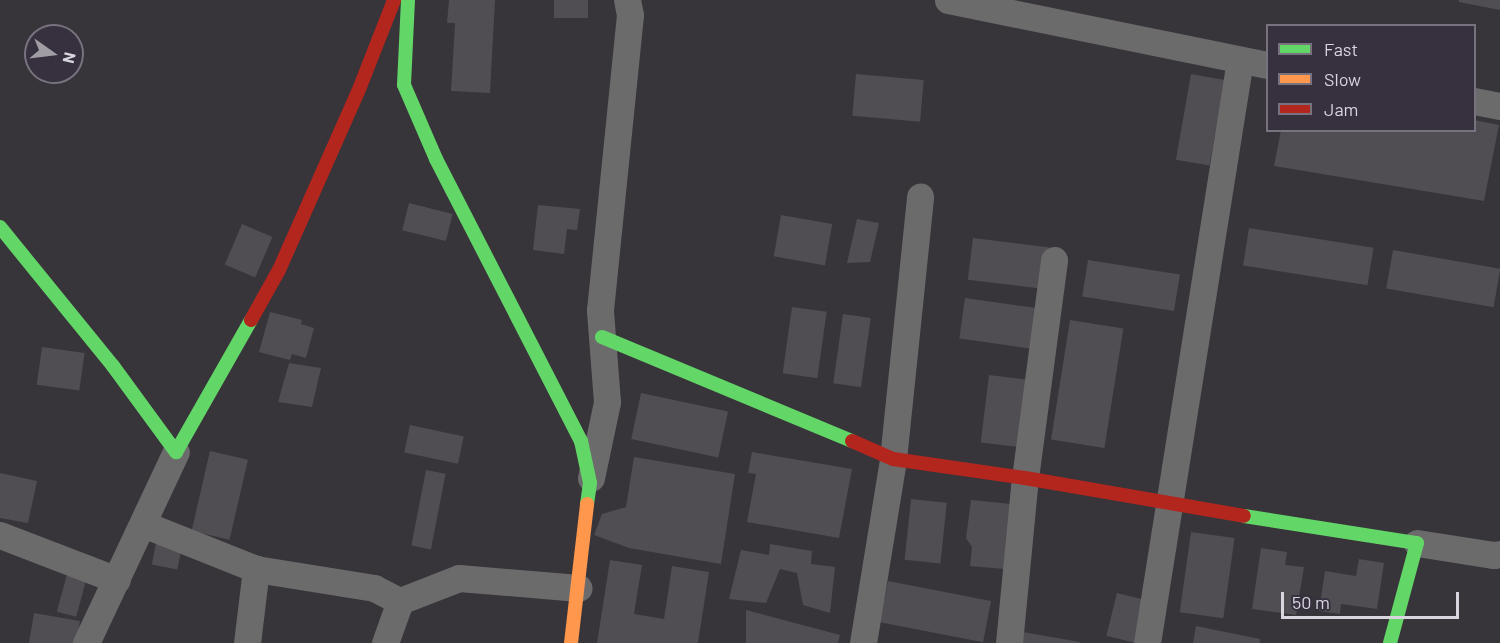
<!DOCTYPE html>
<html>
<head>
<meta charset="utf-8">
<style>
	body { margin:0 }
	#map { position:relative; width:1500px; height:643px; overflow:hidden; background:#37343a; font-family:Barlow,sans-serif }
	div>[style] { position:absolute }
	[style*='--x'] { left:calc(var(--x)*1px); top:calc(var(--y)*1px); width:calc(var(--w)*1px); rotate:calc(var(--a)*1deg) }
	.building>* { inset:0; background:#504d53; transform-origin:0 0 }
	.street>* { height:27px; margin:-13.5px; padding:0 13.5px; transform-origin:13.5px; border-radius:13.5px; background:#6b6b6c }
	.fast>* { height:14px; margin:-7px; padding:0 7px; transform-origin:7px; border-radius:7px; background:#63d668 }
	.slow>* { height:14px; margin:-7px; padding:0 7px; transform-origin:7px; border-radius:7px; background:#ff974d }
	.jam>* { height:14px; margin:-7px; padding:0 7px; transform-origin:7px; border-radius:7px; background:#b3261e }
	span { translate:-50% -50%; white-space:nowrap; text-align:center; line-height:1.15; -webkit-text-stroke:4.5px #37303e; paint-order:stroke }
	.legend { position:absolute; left:1266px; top:24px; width:210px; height:108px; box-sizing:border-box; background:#37303e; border:2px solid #78727e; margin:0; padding:8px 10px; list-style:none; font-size:18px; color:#dad6df }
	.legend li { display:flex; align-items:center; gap:12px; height:30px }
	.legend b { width:30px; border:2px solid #78727e }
	.north { position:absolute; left:24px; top:24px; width:60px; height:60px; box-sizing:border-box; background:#37303e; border:2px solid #78727e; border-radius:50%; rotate:104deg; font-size:16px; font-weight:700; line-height:24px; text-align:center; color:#dad6df }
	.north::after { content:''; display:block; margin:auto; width:21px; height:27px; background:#a19da5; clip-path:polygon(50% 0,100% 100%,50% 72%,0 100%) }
	.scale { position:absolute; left:1281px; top:592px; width:178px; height:27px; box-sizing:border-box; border:3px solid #dad6df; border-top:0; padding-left:8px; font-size:18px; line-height:21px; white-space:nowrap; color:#dad6df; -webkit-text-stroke:4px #37303e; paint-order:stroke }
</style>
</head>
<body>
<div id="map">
	<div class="building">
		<div style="clip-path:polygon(449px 0,495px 0,490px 93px,451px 91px,455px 23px,447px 23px)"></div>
		<div style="left:554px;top:0;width:34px;height:18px"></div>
		<div style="clip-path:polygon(1459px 0,1500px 0,1500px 10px,1459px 2px)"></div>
		<div style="left:856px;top:74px;width:68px;height:42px;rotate:5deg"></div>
		<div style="left:1191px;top:74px;width:34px;height:87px;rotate:10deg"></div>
		<div style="clip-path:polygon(1474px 120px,1499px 125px,1484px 201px,1274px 166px,1281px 130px,1474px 130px)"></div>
		<div style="left:409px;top:203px;width:45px;height:28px;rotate:14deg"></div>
		<div style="clip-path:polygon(538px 205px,580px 209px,577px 230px,567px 229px,564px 254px,533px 250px)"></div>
		<div style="left:781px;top:215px;width:52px;height:42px;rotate:10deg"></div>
		<div style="clip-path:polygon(857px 219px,879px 223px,870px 262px,847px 263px)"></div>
		<div style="left:242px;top:224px;width:33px;height:44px;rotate:23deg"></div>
		<div style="left:1249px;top:228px;width:126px;height:38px;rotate:9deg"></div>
		<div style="left:973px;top:238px;width:77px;height:42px;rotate:7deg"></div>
		<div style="left:1393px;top:250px;width:109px;height:39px;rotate:10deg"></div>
		<div style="left:1088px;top:260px;width:93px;height:37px;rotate:9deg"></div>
		<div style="left:965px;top:298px;width:76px;height:41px;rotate:8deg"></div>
		<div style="left:792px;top:307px;width:35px;height:67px;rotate:8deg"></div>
		<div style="clip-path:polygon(270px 312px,302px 320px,301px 324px,314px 328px,306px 358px,292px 354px,290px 360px,259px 352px)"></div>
		<div style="left:843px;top:314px;width:28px;height:70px;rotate:8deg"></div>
		<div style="left:1070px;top:320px;width:54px;height:121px;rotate:9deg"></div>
		<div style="left:42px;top:347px;width:43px;height:38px;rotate:8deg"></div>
		<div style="clip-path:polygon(289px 363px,321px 368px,312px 407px,278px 402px)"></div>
		<div style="left:989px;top:375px;width:40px;height:68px;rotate:7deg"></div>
		<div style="left:641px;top:393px;width:89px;height:47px;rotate:12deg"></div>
		<div style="left:410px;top:425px;width:55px;height:28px;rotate:12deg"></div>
		<div style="left:210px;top:451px;width:39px;height:82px;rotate:13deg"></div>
		<div style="clip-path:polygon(752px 452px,852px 469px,839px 538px,747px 522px,756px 474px,748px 473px)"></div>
		<div style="clip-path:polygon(634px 457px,735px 474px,721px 564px,629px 548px,594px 535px,602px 514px,626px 507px)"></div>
		<div style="left:426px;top:470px;width:20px;height:77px;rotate:11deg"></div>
		<div style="clip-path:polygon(0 473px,37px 481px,28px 523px,0 518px)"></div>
		<div style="left:911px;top:499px;width:36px;height:61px;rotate:6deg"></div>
		<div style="clip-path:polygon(971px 500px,1011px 504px,1004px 569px,970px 566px,972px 547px,966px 538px)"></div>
		<div style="left:1191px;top:532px;width:44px;height:81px;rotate:8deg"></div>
		<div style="left:156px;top:543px;width:26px;height:22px;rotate:11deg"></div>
		<div style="clip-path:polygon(770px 544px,812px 551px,811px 564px,835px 567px,830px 613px,803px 605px,797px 573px,780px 569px,766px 603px,729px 599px,741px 550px,769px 555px)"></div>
		<div style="clip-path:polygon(1261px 548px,1287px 552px,1285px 565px,1304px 567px,1296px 615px,1252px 609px)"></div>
		<div style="clip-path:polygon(1359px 559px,1384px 563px,1377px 609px,1341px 604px,1340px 614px,1319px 611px,1325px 571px,1356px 576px)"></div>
		<div style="clip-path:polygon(610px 560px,642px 565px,634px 614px,664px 619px,672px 566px,709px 572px,698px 643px,597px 643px)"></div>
		<div style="left:67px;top:574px;width:20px;height:39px;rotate:15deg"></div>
		<div style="left:888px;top:581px;width:105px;height:42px;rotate:11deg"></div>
		<div style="left:1117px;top:593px;width:30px;height:44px;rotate:14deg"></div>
		<div style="clip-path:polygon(746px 610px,840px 635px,838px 643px,746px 643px)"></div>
		<div style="clip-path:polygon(34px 613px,80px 621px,76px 643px,29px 643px)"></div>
		<div style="clip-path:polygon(1196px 626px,1260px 639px,1260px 643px,1193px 643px)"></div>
		<div style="clip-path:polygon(1023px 632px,1080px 642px,1080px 643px,1021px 643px)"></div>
	</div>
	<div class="street">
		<div style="--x:948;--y:0;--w:327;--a:11.5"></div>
		<div style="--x:1474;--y:101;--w:26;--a:11"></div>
		<div style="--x:591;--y:478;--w:78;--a:-78.1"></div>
		<div style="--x:607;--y:402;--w:92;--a:-94.4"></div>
		<div style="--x:600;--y:310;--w:297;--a:-84.2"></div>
		<div style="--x:630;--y:15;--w:15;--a:-101"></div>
		<div style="--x:143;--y:524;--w:122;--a:21.7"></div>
		<div style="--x:256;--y:569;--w:120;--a:9.1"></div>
		<div style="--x:374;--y:588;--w:29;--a:27"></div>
		<div style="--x:400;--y:601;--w:63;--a:-21.3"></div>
		<div style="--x:459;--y:578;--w:120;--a:4.8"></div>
		<div style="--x:0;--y:535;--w:125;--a:21"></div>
		<div style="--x:1417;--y:543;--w:78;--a:8.9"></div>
		<div style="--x:1494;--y:555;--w:6;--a:-9"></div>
		<div style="--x:86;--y:643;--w:211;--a:-64.8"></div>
		<div style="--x:247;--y:643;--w:75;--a:-83.1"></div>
		<div style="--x:385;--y:643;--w:45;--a:-70.3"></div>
		<div style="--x:863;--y:643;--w:186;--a:-80.7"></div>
		<div style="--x:893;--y:459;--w:264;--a:-84.1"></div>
		<div style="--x:1009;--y:643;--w:166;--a:-84.5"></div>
		<div style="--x:1025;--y:478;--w:220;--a:-82.4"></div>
		<div style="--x:1147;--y:643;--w:590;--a:-80.94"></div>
	</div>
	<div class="fast">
		<div style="--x:408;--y:0;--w:85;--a:92.7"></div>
		<div style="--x:404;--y:85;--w:81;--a:66.6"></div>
		<div style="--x:436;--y:159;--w:317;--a:62.8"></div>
		<div style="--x:581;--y:441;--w:43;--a:77.9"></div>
		<div style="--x:590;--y:483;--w:21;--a:98"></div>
		<div style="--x:0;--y:227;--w:179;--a:50.9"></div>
		<div style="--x:113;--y:366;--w:107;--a:53.8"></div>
		<div style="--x:176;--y:452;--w:152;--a:-60.4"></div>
		<div style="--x:602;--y:337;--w:271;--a:22.6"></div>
		<div style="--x:1244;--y:516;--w:175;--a:8.9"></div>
		<div style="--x:1417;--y:543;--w:104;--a:105.1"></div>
	</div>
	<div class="slow">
		<div style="--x:571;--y:643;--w:140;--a:-83.4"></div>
	</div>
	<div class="jam">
		<div style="--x:251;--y:320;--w:57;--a:-60.8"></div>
		<div style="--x:279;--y:270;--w:195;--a:-66.1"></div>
		<div style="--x:358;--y:92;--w:99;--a:-68.6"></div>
		<div style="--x:852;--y:441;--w:45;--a:23.7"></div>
		<div style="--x:893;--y:459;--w:133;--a:8.2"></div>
		<div style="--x:1025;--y:478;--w:222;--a:9.8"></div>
	</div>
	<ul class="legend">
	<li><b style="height:8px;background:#63d668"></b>Fast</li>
	<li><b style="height:8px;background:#ff974d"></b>Slow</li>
	<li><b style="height:8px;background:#b3261e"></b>Jam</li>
	</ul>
	<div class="north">N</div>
	<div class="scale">50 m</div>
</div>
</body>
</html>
